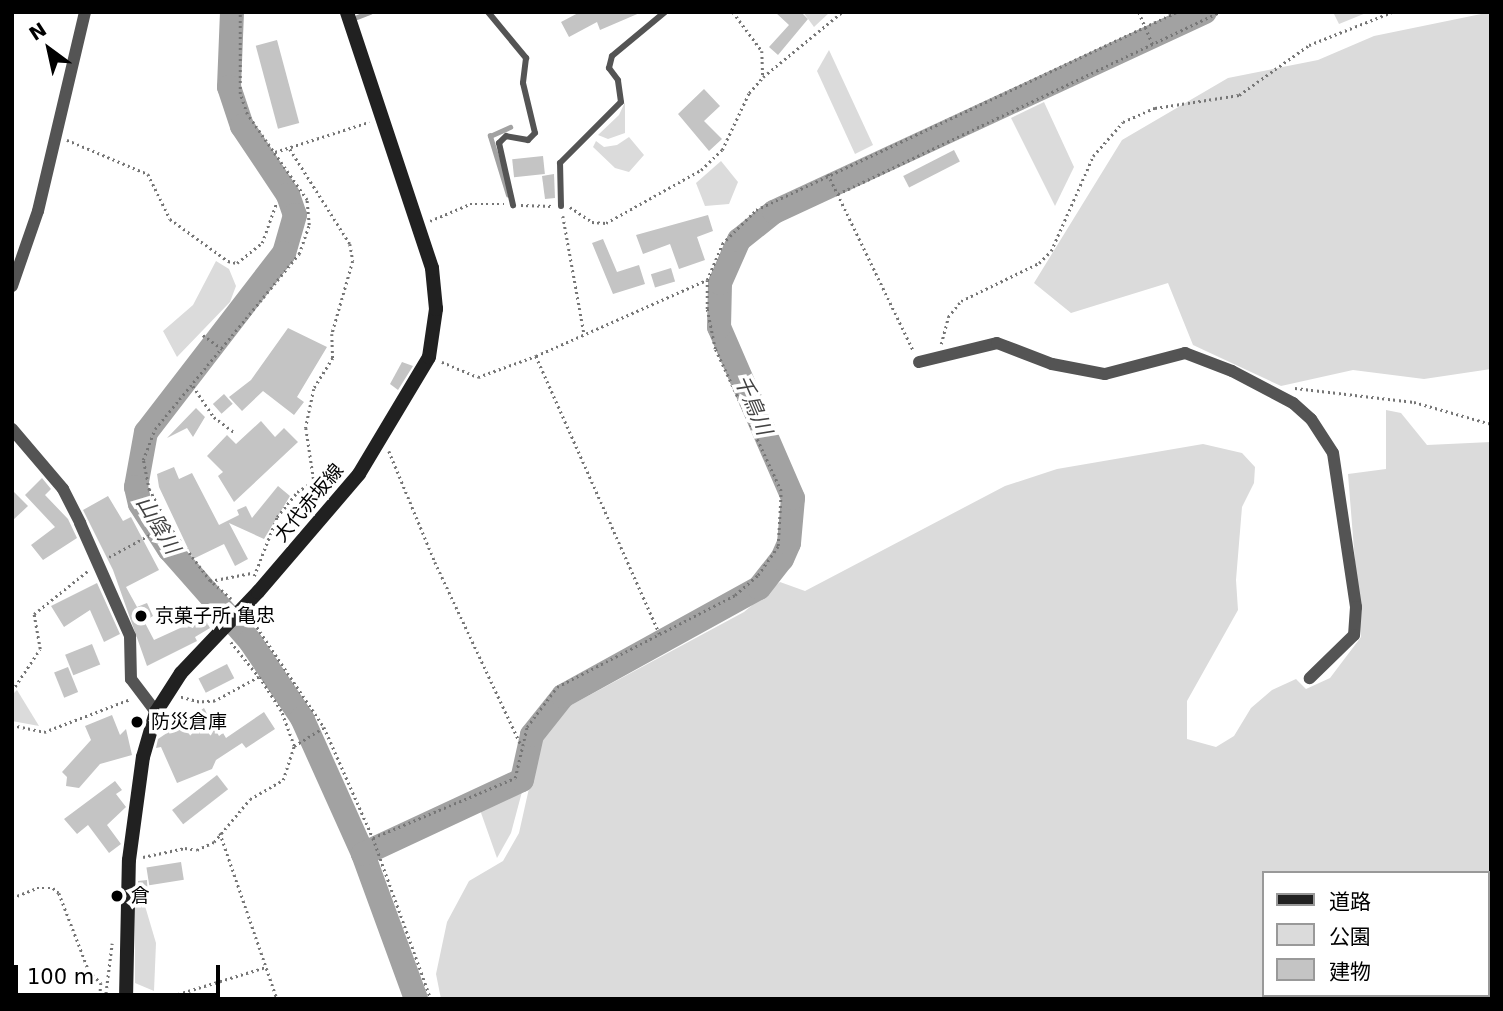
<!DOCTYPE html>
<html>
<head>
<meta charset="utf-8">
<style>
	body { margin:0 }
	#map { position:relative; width:1503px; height:1011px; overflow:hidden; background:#fff; font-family:"DejaVu Sans","Noto Sans JP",sans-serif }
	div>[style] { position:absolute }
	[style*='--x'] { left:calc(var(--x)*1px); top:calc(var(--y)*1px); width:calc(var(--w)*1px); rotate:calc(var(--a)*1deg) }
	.green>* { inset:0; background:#dbdbdb }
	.stream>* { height:4.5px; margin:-2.25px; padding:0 2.25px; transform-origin:2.25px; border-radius:2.25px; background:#a2a2a2 }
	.river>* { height:24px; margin:-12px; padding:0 12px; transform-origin:12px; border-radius:12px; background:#a2a2a2 }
	.building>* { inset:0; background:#c4c4c4; transform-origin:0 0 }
	.path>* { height:2.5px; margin-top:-1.25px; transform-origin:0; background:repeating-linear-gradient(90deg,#767676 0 2px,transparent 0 5.5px) }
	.lane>* { height:6px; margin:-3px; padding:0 3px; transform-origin:3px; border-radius:3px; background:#545454 }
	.street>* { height:12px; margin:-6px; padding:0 6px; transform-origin:6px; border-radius:6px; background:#545454 }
	.secondary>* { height:14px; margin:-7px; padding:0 7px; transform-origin:7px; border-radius:7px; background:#212121 }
	.dots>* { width:19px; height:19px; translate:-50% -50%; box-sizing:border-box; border:4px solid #fff; border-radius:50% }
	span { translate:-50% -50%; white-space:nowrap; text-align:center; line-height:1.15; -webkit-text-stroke:7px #fff; paint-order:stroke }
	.street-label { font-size:19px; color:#000 }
	.poi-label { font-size:19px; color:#000 }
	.left { translate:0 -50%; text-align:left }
	.water-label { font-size:21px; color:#434343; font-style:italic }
	.frame { position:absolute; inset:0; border:14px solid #000; pointer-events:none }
	.legend { position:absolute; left:1262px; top:871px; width:228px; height:126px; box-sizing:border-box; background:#fff; border:2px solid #999; margin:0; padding:9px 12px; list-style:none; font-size:21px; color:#000 }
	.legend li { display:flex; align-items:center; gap:14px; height:35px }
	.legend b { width:35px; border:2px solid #999 }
	.north { position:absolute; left:14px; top:14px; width:70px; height:70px; -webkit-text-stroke:5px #fff; paint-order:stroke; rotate:327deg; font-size:19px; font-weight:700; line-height:28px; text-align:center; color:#000 }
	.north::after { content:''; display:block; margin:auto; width:24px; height:32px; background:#000; clip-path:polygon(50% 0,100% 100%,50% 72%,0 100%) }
	.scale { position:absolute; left:14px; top:965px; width:206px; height:32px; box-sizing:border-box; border:4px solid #000; border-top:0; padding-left:9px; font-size:21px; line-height:24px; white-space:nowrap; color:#000; -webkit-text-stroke:5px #fff; paint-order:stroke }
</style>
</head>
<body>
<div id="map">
	<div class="green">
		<div style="clip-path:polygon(803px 12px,830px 12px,814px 27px)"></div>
		<div style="clip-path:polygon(1333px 12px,1365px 12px,1366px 13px,1339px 24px)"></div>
		<div style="clip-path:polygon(1491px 12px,1491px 369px,1424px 379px,1353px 370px,1281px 386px,1193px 345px,1168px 283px,1071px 313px,1034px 283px,1122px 140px,1228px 78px,1318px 60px,1374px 36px)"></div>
		<div style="clip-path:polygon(829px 50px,873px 145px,855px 154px,817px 71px)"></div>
		<div style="clip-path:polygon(625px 102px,625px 133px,608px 139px,598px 135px,619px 115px)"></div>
		<div style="clip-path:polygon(1044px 102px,1074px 167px,1055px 206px,1011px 118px)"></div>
		<div style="clip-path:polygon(629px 137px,644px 155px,629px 172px,615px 168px,593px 147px,596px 141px,604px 147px,617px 145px)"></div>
		<div style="clip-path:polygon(721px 161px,738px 182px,729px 204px,705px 206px,696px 183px)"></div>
		<div style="clip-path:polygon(216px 261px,229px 269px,236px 286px,230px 302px,177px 357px,163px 331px,193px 305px)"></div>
		<div style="clip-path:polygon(evenodd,1386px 410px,1401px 413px,1427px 445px,1491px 442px,1491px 999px,441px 999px,436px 974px,447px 922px,469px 881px,503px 861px,519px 833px,538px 748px,562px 710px,744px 612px,780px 582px,805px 591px,1005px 486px,1057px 469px,1203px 444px,1242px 453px,1255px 467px,1254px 483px,1242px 507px,1236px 580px,1238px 610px,1187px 701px,1187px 739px,1216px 747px,1234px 736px,1251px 708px,1272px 690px,1296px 679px,1306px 689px,1330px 678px,1361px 637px,1348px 474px,1386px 469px,1386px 410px,1263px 873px,1487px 873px,1487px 995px,1263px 995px,1263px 873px)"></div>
		<div style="clip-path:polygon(17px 690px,39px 726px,12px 721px,12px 695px)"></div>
		<div style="clip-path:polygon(523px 788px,511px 833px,497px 858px,480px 810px)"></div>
		<div style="clip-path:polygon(135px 906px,145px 906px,156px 943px,154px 991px,135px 983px)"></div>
	</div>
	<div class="stream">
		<div style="--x:357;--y:17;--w:14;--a:-21"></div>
		<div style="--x:508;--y:195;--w:62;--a:-107"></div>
		<div style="--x:490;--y:136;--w:22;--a:-24"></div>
	</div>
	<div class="river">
		<div style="--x:232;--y:12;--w:75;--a:92.3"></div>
		<div style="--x:229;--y:87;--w:41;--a:71.6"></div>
		<div style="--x:242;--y:126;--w:83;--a:56.3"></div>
		<div style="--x:288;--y:195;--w:21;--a:71"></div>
		<div style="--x:295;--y:215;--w:40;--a:106"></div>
		<div style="--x:284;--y:253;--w:226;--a:127.6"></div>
		<div style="--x:146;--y:432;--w:56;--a:100.3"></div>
		<div style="--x:136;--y:487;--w:17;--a:77"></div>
		<div style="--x:140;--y:504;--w:54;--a:57.2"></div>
		<div style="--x:169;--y:549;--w:123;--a:48.6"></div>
		<div style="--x:250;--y:641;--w:93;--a:56"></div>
		<div style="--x:302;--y:718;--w:149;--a:65.8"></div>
		<div style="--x:363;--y:854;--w:154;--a:69.9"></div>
		<div style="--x:363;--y:854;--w:175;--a:-25"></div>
		<div style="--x:522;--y:780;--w:46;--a:-77.5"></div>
		<div style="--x:532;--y:735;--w:50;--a:-51.5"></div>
		<div style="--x:563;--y:696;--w:224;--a:-28.9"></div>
		<div style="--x:759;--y:588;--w:37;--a:-52"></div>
		<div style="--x:782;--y:559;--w:17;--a:-66"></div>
		<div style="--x:789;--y:543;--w:45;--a:-84.9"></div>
		<div style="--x:793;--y:498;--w:186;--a:-113.4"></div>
		<div style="--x:719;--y:327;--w:44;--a:-88.7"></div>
		<div style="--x:720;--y:283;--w:47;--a:-66.2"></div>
		<div style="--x:739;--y:240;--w:45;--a:-38.7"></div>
		<div style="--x:774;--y:212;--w:475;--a:-24.9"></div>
	</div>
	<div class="building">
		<div style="clip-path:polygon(580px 12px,642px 12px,600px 30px,597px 22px,569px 37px,561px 22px)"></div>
		<div style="clip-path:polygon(775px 12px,801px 12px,808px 19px,778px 55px,769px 47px,789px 25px)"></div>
		<div style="left:277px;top:40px;width:86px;height:22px;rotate:75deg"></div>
		<div style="clip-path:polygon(704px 89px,720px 106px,704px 121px,722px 139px,709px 151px,678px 114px)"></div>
		<div style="left:954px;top:150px;width:13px;height:57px;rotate:63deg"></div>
		<div style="left:543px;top:156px;width:18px;height:31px;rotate:84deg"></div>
		<div style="clip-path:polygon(554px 174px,555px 198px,545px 199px,542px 176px)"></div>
		<div style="clip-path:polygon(708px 215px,713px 231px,697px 237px,705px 260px,679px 269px,670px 244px,643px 254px,636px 235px)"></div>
		<div style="clip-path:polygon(603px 239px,617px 272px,639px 265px,645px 284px,613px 294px,592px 243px)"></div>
		<div style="left:671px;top:268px;width:14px;height:21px;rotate:73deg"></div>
		<div style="clip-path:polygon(288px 328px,327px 347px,297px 397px,304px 402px,294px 415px,263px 391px,242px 411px,229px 397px,251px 380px)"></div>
		<div style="clip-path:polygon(402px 362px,413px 366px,398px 390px,390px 384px)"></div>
		<div style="left:224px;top:394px;width:13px;height:15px;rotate:48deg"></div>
		<div style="clip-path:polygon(196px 408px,205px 417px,193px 437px,187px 428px,167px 438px)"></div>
		<div style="clip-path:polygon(261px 421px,275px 437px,284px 428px,298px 442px,234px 502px,218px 476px,223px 472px,207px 456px,227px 435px,236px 444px)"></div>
		<div style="clip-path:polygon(174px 467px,179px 479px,192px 473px,219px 525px,239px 515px,237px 510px,246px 506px,252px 518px,278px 486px,290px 496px,264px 539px,229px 523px,248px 559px,235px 566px,224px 544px,193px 559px,159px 487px,157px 474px)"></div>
		<div style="clip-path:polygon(42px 478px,51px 489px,45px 495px,68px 519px,77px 538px,43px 560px,31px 545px,55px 527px,25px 495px)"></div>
		<div style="clip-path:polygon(12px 490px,28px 506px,12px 521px)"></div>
		<div style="clip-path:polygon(108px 496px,123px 521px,131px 517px,159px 570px,126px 587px,137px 607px,147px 603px,153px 616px,144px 621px,154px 640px,189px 624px,185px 617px,199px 609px,210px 628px,195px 637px,197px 641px,147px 666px,113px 570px,83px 510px)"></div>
		<div style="clip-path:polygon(97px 583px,120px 634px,104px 642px,90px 610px,64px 627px,51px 606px)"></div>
		<div style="left:92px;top:644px;width:22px;height:29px;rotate:68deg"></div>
		<div style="left:227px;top:664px;width:16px;height:32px;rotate:63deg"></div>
		<div style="left:68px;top:667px;width:27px;height:15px;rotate:68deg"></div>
		<div style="clip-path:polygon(204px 708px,219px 736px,223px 733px,226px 738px,264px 712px,275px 729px,246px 748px,242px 743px,216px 760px,212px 769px,177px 783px,161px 747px,156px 748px,158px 739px)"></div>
		<div style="clip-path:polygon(112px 715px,120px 735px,126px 729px,132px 755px,100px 764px,79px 788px,66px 786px,67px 777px,62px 772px,91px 740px,85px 726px)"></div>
		<div style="left:217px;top:775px;width:18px;height:57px;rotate:52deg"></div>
		<div style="clip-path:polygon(115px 781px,122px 790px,116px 794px,126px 807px,107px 825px,121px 844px,109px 853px,88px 825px,77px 834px,64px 819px)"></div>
		<div style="left:181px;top:862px;width:18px;height:35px;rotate:81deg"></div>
		<div style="clip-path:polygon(147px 880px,148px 902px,138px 902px,138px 881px)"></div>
	</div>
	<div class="path">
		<div style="--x:733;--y:12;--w:49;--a:53.4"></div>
		<div style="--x:762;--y:51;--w:24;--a:88"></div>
		<div style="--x:1139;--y:12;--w:36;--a:67"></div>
		<div style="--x:67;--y:140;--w:88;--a:22.8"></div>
		<div style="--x:148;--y:174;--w:50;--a:63.9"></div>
		<div style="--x:170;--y:219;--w:72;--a:35.9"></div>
		<div style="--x:228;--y:261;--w:9;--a:13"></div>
		<div style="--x:237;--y:263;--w:32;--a:-39"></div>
		<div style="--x:262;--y:243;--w:41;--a:-70.3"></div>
		<div style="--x:290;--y:149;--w:112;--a:57.7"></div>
		<div style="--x:350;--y:244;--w:17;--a:80"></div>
		<div style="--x:353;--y:261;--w:76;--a:106"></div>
		<div style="--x:332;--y:334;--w:24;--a:88"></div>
		<div style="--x:333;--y:358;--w:36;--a:122"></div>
		<div style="--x:314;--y:389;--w:40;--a:102"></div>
		<div style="--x:306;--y:428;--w:54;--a:81.4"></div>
		<div style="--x:275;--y:152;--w:99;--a:-17.7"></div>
		<div style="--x:828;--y:174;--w:195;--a:64.2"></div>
		<div style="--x:838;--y:194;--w:423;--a:-25.5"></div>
		<div style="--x:521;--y:205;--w:32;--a:2"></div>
		<div style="--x:570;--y:207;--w:27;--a:34"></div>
		<div style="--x:592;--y:222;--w:14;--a:4"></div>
		<div style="--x:606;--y:223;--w:109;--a:-29.2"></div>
		<div style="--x:701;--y:170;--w:29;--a:-44"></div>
		<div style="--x:722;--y:150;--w:63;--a:-64.7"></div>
		<div style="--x:749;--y:93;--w:21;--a:-49"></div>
		<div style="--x:763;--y:77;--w:102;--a:-39.4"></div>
		<div style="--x:563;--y:216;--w:119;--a:79.8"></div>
		<div style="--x:430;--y:221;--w:43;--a:-23"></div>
		<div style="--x:470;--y:204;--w:34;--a:0"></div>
		<div style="--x:203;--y:335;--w:24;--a:36"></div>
		<div style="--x:941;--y:344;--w:28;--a:-75"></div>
		<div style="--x:948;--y:317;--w:21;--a:-51"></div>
		<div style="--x:961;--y:301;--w:87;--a:-26"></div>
		<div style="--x:1039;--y:263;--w:17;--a:-45"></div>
		<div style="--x:1051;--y:251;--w:104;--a:-66.1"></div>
		<div style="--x:1093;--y:156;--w:45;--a:-48.6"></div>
		<div style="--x:1123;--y:122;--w:35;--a:-24"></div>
		<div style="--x:1155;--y:108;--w:85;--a:-8.8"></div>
		<div style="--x:1239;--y:95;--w:86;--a:-35.5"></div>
		<div style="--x:1309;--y:45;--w:89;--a:-21.7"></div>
		<div style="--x:536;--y:356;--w:304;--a:66"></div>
		<div style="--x:442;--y:362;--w:39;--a:23"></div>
		<div style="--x:478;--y:377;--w:62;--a:-19.9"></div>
		<div style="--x:536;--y:356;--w:187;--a:-24"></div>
		<div style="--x:707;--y:280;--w:39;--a:-67"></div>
		<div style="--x:722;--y:244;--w:48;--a:-45"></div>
		<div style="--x:756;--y:210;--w:464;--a:-25.2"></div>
		<div style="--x:193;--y:386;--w:37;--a:56"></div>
		<div style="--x:214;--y:417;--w:26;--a:37"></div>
		<div style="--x:1295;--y:388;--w:120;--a:6.7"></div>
		<div style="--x:1414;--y:402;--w:80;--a:15.9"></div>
		<div style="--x:389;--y:451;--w:120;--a:67.5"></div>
		<div style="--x:435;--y:562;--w:202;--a:64.8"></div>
		<div style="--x:109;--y:557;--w:67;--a:-28.5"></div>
		<div style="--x:254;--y:576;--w:63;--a:-68.7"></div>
		<div style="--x:277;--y:517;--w:32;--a:-51"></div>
		<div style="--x:297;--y:492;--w:20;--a:-33"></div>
		<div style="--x:314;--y:481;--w:24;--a:-7"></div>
		<div style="--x:210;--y:581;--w:42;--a:-11"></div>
		<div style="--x:231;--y:599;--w:28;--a:-139"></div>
		<div style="--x:210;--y:581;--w:70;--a:-126.9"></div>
		<div style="--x:168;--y:525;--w:40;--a:-118"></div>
		<div style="--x:149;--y:490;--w:31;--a:-101"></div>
		<div style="--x:143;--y:460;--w:33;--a:-69"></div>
		<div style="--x:155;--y:429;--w:227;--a:-50.6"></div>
		<div style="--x:299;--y:254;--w:31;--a:-71"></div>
		<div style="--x:309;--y:225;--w:25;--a:-95"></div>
		<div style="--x:307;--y:200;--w:105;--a:-124.9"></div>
		<div style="--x:247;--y:114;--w:21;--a:-109"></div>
		<div style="--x:240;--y:94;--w:82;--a:-90"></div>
		<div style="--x:251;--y:618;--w:131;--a:56.2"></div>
		<div style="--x:324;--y:727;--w:121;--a:66.2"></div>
		<div style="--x:373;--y:838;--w:171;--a:70.2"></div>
		<div style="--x:231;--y:642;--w:45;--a:51.3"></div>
		<div style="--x:12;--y:691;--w:50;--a:-56.3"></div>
		<div style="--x:40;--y:649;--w:36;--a:-100"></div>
		<div style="--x:34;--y:614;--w:70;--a:-38.7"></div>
		<div style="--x:12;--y:725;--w:33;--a:12"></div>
		<div style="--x:44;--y:732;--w:93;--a:-20.8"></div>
		<div style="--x:294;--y:746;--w:34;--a:-32"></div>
		<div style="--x:220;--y:833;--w:176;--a:71"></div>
		<div style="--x:373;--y:838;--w:154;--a:-22.9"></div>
		<div style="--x:515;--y:778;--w:52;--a:-76.8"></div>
		<div style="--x:527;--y:727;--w:50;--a:-53.1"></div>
		<div style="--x:557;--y:687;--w:200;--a:-27.3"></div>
		<div style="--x:735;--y:595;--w:30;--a:-41"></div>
		<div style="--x:758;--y:575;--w:35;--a:-55"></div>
		<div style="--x:778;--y:546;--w:55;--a:-86.9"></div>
		<div style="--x:781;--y:491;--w:157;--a:-114.9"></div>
		<div style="--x:715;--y:349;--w:41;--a:-101.3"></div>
		<div style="--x:707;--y:309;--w:29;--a:-90"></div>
		<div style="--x:143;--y:857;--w:43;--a:-12.1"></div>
		<div style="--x:185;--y:848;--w:12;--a:9"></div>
		<div style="--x:197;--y:850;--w:19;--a:-25"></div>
		<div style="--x:214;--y:842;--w:56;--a:-50.1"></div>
		<div style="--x:250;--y:799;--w:38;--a:-30"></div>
		<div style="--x:283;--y:780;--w:36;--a:-72"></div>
		<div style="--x:294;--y:746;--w:37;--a:-110"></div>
		<div style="--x:281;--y:711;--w:40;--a:-122.9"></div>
		<div style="--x:259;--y:677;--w:50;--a:151.4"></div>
		<div style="--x:215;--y:701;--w:16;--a:176"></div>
		<div style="--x:199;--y:702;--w:20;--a:-165"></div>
		<div style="--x:12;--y:898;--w:27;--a:-22"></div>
		<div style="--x:37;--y:888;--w:16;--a:0"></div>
		<div style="--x:53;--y:888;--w:8;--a:40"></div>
		<div style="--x:59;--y:893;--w:84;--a:69"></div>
		<div style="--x:89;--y:971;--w:17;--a:45"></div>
		<div style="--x:101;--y:983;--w:16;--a:94"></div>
		<div style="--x:105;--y:999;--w:56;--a:-82.9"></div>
		<div style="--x:162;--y:999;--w:109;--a:-17.1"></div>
	</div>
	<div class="lane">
		<div style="--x:488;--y:12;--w:60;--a:50.4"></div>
		<div style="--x:526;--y:58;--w:25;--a:97"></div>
		<div style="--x:523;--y:83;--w:51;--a:76.5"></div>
		<div style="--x:535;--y:133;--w:10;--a:135"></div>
		<div style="--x:528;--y:140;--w:22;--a:-170"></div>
		<div style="--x:506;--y:136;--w:10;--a:135"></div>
		<div style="--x:499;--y:143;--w:64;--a:77.3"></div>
		<div style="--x:561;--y:206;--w:43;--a:-91.3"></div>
		<div style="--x:560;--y:163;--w:86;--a:-45"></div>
		<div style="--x:621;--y:102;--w:22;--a:-98"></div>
		<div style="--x:618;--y:80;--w:15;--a:-127"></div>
		<div style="--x:609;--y:68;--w:12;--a:-76"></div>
		<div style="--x:612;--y:56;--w:69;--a:-39.7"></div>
	</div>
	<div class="street">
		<div style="--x:12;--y:286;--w:79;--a:-70.9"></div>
		<div style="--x:38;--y:211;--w:204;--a:-76.7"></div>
		<div style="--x:919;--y:362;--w:80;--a:-13.7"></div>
		<div style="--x:997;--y:343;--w:59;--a:20.9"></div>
		<div style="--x:1052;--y:364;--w:54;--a:10.7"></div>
		<div style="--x:1105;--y:374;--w:83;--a:-14.7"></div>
		<div style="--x:1185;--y:353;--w:50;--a:21"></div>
		<div style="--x:1232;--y:371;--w:69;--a:27.7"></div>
		<div style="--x:1293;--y:403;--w:24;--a:42"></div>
		<div style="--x:1311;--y:419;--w:40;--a:57.1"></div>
		<div style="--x:1333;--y:453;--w:156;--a:81.5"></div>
		<div style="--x:1356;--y:607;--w:28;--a:94"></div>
		<div style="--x:1354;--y:635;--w:62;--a:135.7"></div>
		<div style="--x:12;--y:429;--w:79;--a:49.6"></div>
		<div style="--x:63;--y:489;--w:38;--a:63"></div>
		<div style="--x:80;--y:523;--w:124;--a:66.1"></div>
		<div style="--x:130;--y:636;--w:43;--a:88.7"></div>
		<div style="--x:131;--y:679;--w:41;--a:52.9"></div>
	</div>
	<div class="secondary">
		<div style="--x:126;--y:999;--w:139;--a:-88.8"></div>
		<div style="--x:129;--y:860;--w:104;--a:-82.3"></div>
		<div style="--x:143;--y:757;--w:47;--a:-73.9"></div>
		<div style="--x:156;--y:712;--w:46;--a:-57.3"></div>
		<div style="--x:181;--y:673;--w:112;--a:-46.5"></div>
		<div style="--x:258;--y:592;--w:155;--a:-49.4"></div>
		<div style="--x:359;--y:474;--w:136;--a:-59.1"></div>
		<div style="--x:429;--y:357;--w:49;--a:-81.7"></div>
		<div style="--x:436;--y:309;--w:41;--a:-95.6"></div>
		<div style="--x:432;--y:268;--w:270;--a:-108.4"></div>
	</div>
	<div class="dots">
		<div style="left:141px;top:616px;background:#000"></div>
		<div style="left:137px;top:722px;background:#000"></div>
		<div style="left:117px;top:896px;background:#000"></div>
	</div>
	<div class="street-label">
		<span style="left:309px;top:503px;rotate:-50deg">大代赤坂線</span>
	</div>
	<div class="poi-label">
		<span class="left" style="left:155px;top:616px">京菓子所 亀忠</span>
		<span class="left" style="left:151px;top:722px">防災倉庫</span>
		<span class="left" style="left:131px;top:896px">倉</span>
	</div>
	<div class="water-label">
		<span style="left:753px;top:405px;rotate:67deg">千鳥川</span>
		<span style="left:158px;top:525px;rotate:59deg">山陰川</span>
	</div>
	<div class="frame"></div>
	<ul class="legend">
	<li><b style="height:9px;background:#212121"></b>道路</li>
	<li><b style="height:19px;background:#dbdbdb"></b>公園</li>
	<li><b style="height:19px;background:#c4c4c4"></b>建物</li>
	</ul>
	<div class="north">N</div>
	<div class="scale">100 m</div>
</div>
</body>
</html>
